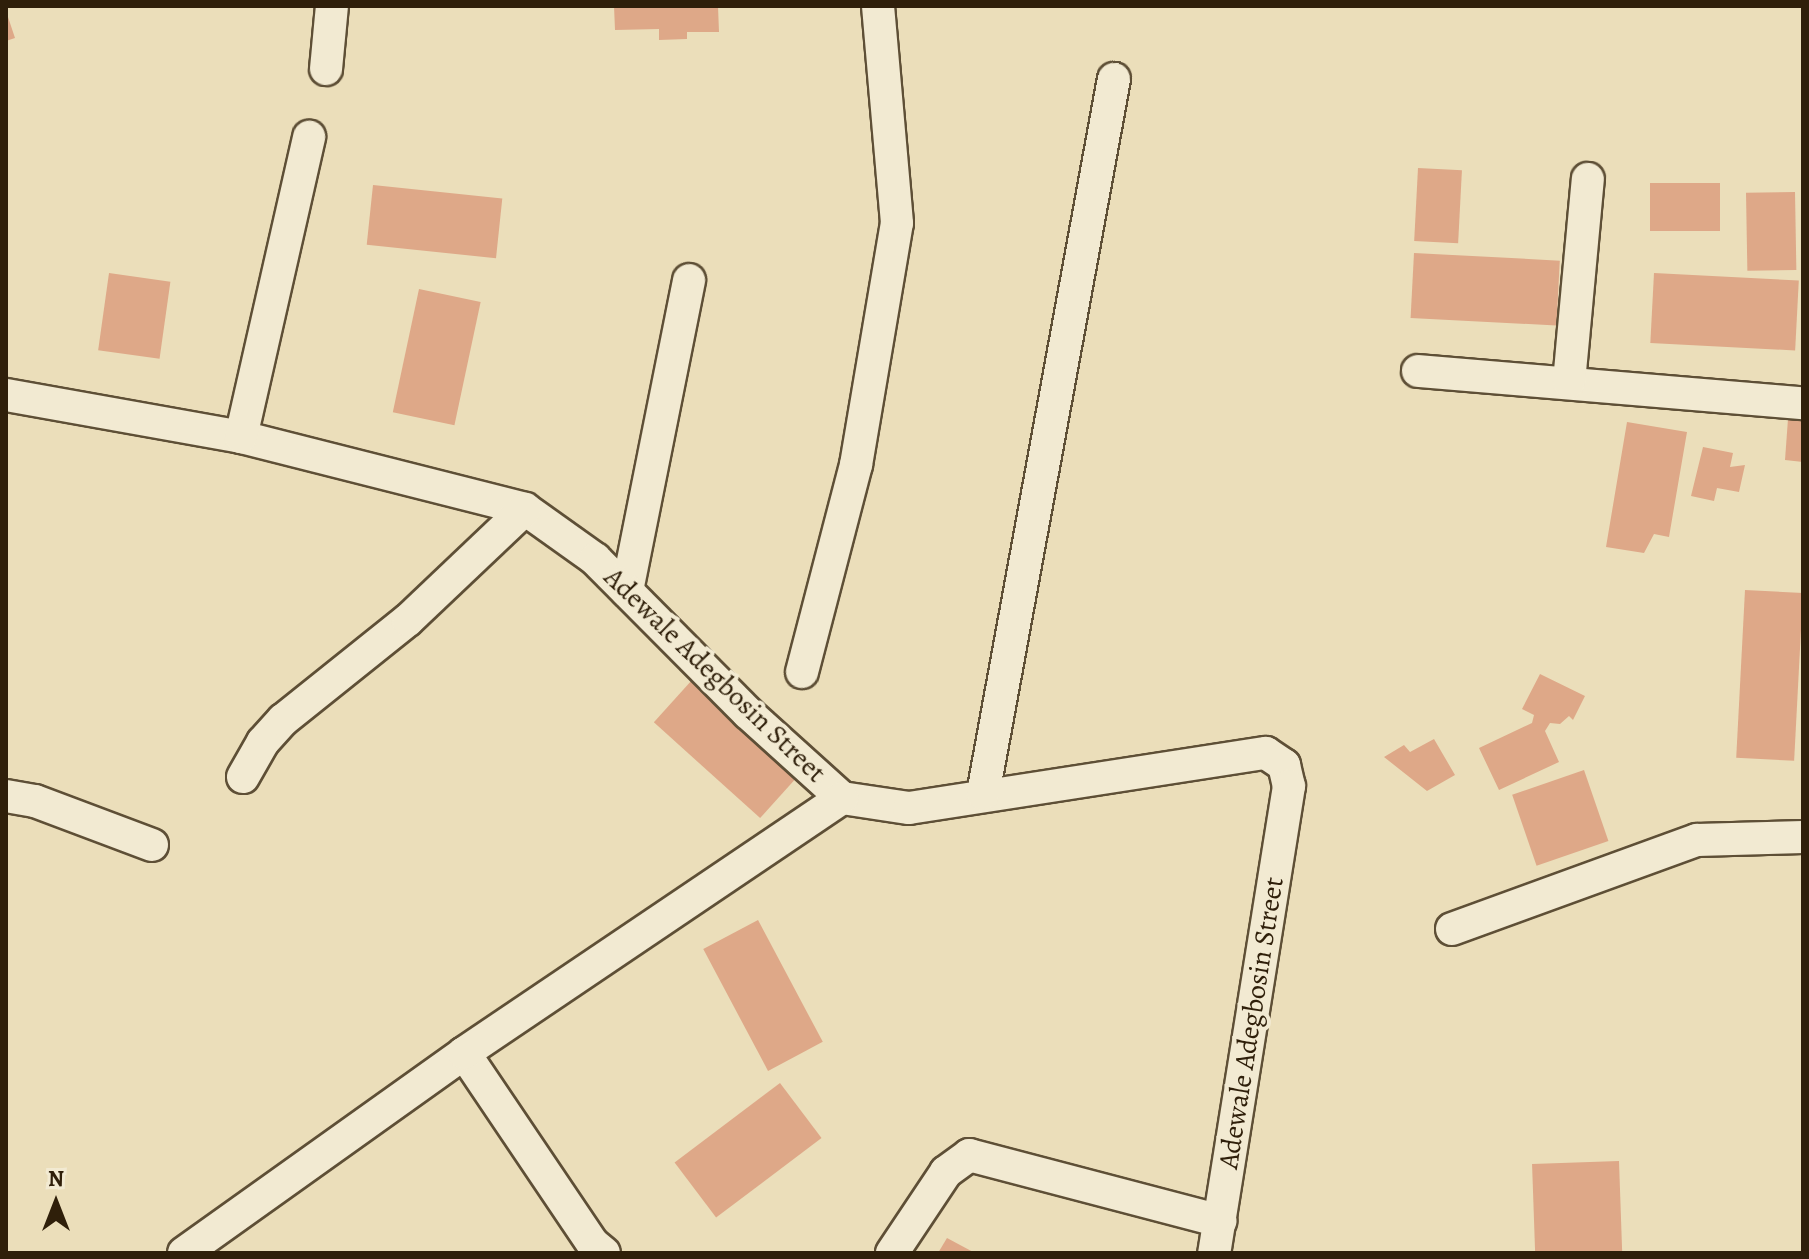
<!DOCTYPE html>
<html>
<head>
<meta charset="utf-8">
<style>
	body { margin:0 }
	#map { position:relative; width:1809px; height:1259px; overflow:hidden; background:#ebdeba; font-family:Alegreya,serif }
	div>[style] { position:absolute }
	[style*='--x'] { left:calc(var(--x)*1px); top:calc(var(--y)*1px); width:calc(var(--w)*1px); rotate:calc(var(--a)*1deg) }
	.building>* { inset:0; background:#dea888; transform-origin:0 0 }
	.roads { filter:drop-shadow(2px 0 #5e4f36) drop-shadow(-2px 0 #5e4f36) drop-shadow(0 2px #5e4f36) drop-shadow(0 -2px #5e4f36) }
	.minor>* { height:32px; margin:-16px; padding:0 16px; transform-origin:16px; border-radius:16px; background:#f2ead2 }
	span { translate:-50% -50%; white-space:nowrap; text-align:center; line-height:1.15; -webkit-text-stroke:8px #f2ead2; paint-order:stroke }
	.street-label { font-size:28px; color:#2f1f0a }
	.frame { position:absolute; inset:0; border:8px solid #2f1f0a; pointer-events:none }
	.north { position:absolute; left:16px; top:1163px; width:80px; height:80px; -webkit-text-stroke:6px #f2ead2; paint-order:stroke; rotate:0deg; font-size:22px; font-weight:700; line-height:32px; text-align:center; color:#2f1f0a }
	.north::after { content:''; display:block; margin:auto; width:28px; height:36px; background:#2f1f0a; clip-path:polygon(50% 0,100% 100%,50% 72%,0 100%) }
</style>
</head>
<body>
<div id="map">
	<div class="building">
		<div style="clip-path:polygon(614px 6px,718px 6px,719px 32px,687px 32px,687px 39px,659px 40px,659px 29px,615px 30px)"></div>
		<div style="clip-path:polygon(6px 11px,15px 38px,6px 41px)"></div>
		<div style="left:1418px;top:168px;width:44px;height:73px;rotate:3deg"></div>
		<div style="left:1650px;top:183px;width:70px;height:48px"></div>
		<div style="left:373px;top:185px;width:130px;height:60px;rotate:6deg"></div>
		<div style="left:1795px;top:192px;width:78px;height:49px;rotate:89deg"></div>
		<div style="left:1414px;top:253px;width:146px;height:65px;rotate:3deg"></div>
		<div style="left:109px;top:273px;width:62px;height:78px;rotate:8deg"></div>
		<div style="left:1654px;top:273px;width:145px;height:70px;rotate:3deg"></div>
		<div style="left:419px;top:289px;width:63px;height:126px;rotate:12deg"></div>
		<div style="clip-path:polygon(1788px 419px,1803px 420px,1803px 462px,1785px 460px)"></div>
		<div style="clip-path:polygon(1627px 422px,1687px 432px,1669px 537px,1654px 534px,1644px 553px,1606px 547px)"></div>
		<div style="clip-path:polygon(1703px 447px,1733px 453px,1730px 467px,1745px 465px,1739px 492px,1717px 488px,1714px 501px,1691px 496px)"></div>
		<div style="left:1745px;top:590px;width:58px;height:168px;rotate:3deg"></div>
		<div style="clip-path:polygon(1540px 674px,1585px 696px,1573px 720px,1569px 716px,1560px 724px,1550px 723px,1545px 731px,1559px 762px,1499px 790px,1479px 748px,1532px 723px,1534px 715px,1522px 709px)"></div>
		<div style="left:692px;top:680px;width:143px;height:57px;rotate:42deg"></div>
		<div style="clip-path:polygon(1434px 739px,1455px 775px,1427px 791px,1384px 757px,1404px 745px,1410px 752px)"></div>
		<div style="left:1584px;top:770px;width:75px;height:76px;rotate:71deg"></div>
		<div style="left:758px;top:920px;width:138px;height:62px;rotate:62deg"></div>
		<div style="left:780px;top:1083px;width:69px;height:132px;rotate:53deg"></div>
		<div style="left:1619px;top:1161px;width:92px;height:87px;rotate:88deg"></div>
		<div style="clip-path:polygon(947px 1238px,975px 1253px,938px 1253px)"></div>
	</div>
	<div class="roads">
		<div class="minor">
			<div style="--x:326;--y:69;--w:63;--a:-84.6"></div>
			<div style="--x:1418;--y:371;--w:386;--a:4.8"></div>
			<div style="--x:1569;--y:382;--w:204;--a:-84.7"></div>
			<div style="--x:6;--y:395;--w:239;--a:10.1"></div>
			<div style="--x:241;--y:437;--w:293;--a:14.2"></div>
			<div style="--x:525;--y:509;--w:86;--a:35.5"></div>
			<div style="--x:595;--y:559;--w:217;--a:45.2"></div>
			<div style="--x:748;--y:713;--w:127;--a:42.1"></div>
			<div style="--x:842;--y:798;--w:68;--a:8.5"></div>
			<div style="--x:909;--y:808;--w:361;--a:-8.8"></div>
			<div style="--x:1266;--y:753;--w:22;--a:34"></div>
			<div style="--x:1284;--y:765;--w:22;--a:77"></div>
			<div style="--x:1289;--y:786;--w:473;--a:99.1"></div>
			<div style="--x:241;--y:437;--w:308;--a:-77.2"></div>
			<div style="--x:627;--y:591;--w:317;--a:-78.7"></div>
			<div style="--x:802;--y:672;--w:214;--a:-75.4"></div>
			<div style="--x:856;--y:465;--w:245;--a:-80.4"></div>
			<div style="--x:897;--y:223;--w:218;--a:-95"></div>
			<div style="--x:243;--y:777;--w:40;--a:-60.3"></div>
			<div style="--x:263;--y:742;--w:30;--a:-48"></div>
			<div style="--x:283;--y:720;--w:160;--a:-38.7"></div>
			<div style="--x:408;--y:620;--w:161;--a:-43.5"></div>
			<div style="--x:983;--y:794;--w:727;--a:-79.62"></div>
			<div style="--x:6;--y:796;--w:29;--a:10"></div>
			<div style="--x:35;--y:801;--w:125;--a:20.6"></div>
			<div style="--x:1452;--y:929;--w:261;--a:-20"></div>
			<div style="--x:1697;--y:840;--w:106;--a:-1.6"></div>
			<div style="--x:464;--y:1053;--w:230;--a:56"></div>
			<div style="--x:593;--y:1244;--w:14;--a:39"></div>
			<div style="--x:184;--y:1253;--w:344;--a:-35.5"></div>
			<div style="--x:464;--y:1053;--w:456;--a:-34"></div>
			<div style="--x:892;--y:1253;--w:97;--a:-56.3"></div>
			<div style="--x:946;--y:1172;--w:29;--a:-36"></div>
			<div style="--x:969;--y:1155;--w:260;--a:14.7"></div>
		</div>
	</div>
	<div class="street-label">
		<span style="left:715px;top:675px;rotate:44deg">Adewale Adegbosin Street</span>
		<span style="left:1251px;top:1023px;rotate:-81deg">Adewale Adegbosin Street</span>
	</div>
	<div class="frame"></div>
	<div class="north">N</div>
</div>
</body>
</html>
